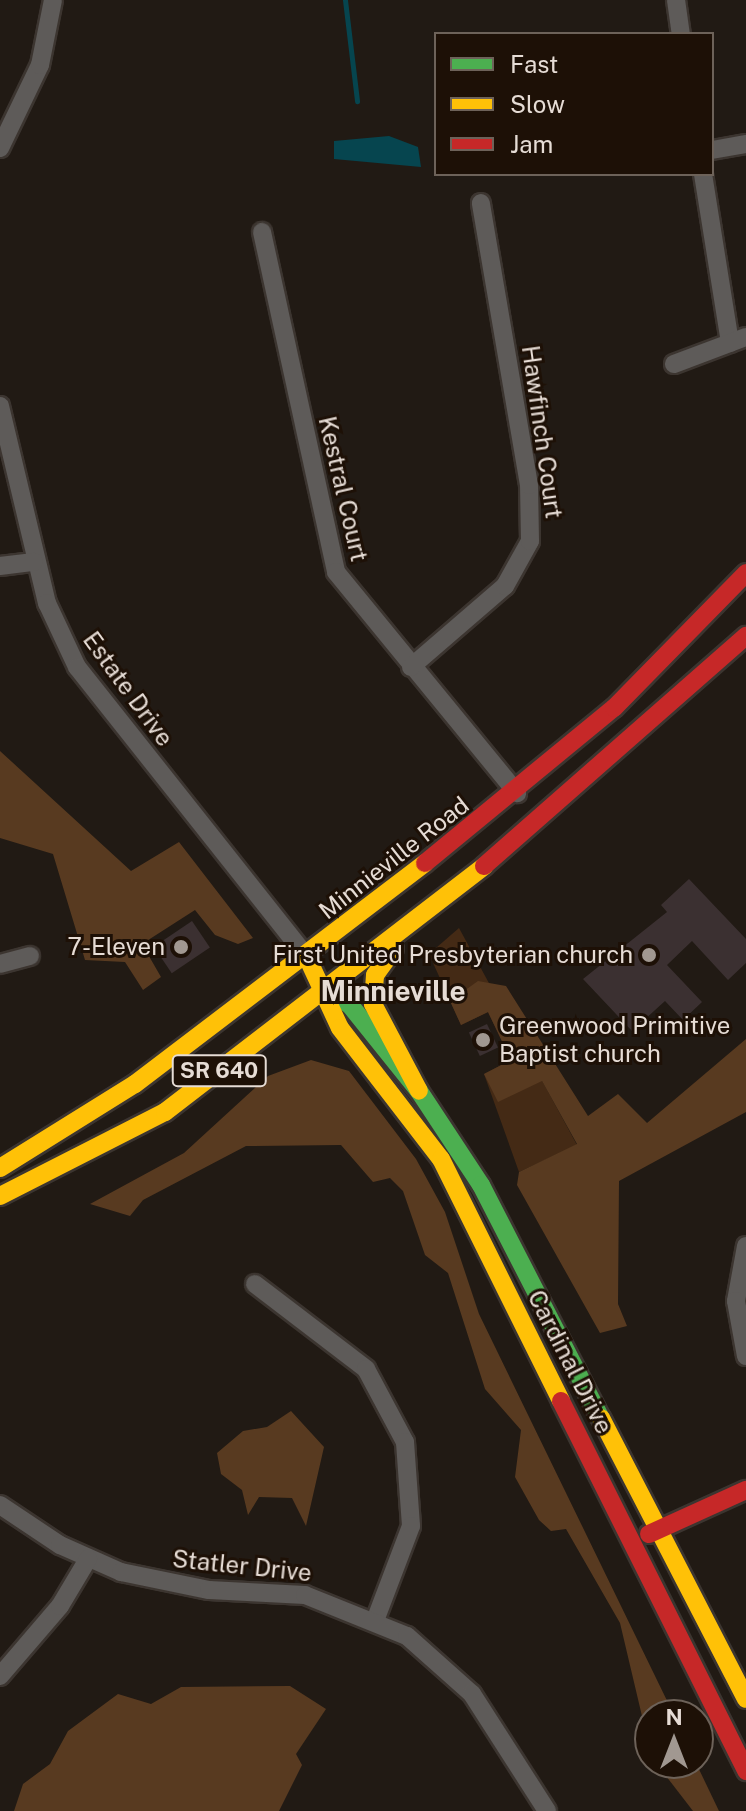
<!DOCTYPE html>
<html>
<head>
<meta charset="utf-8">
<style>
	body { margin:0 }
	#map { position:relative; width:746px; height:1811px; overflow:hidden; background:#211a14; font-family:"Public Sans",sans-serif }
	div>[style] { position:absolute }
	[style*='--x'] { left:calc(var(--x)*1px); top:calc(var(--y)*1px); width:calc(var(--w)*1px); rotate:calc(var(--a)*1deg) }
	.green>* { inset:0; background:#442a15 }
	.forest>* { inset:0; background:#583a20 }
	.water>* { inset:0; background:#06454f }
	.stream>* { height:5px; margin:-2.5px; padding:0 2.5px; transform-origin:2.5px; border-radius:2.5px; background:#06454f }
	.building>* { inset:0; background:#3b3031; transform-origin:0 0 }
	.roads { filter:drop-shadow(2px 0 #3c3530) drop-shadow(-2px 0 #3c3530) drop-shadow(0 2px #3c3530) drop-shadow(0 -2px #3c3530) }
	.street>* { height:18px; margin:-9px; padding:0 9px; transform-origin:9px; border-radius:9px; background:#5e5b59 }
	.fast>* { height:18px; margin:-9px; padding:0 9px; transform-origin:9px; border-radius:9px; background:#4caf50 }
	.slow>* { height:18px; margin:-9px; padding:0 9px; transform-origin:9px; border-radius:9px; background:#ffc107 }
	.jam>* { height:18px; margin:-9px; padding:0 9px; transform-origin:9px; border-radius:9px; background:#c62828 }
	.dots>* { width:22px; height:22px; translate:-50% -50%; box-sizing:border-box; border:4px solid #1d1006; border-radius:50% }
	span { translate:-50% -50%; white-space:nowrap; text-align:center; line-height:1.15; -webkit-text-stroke:6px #1d1006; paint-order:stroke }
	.shield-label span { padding:2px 6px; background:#1d1006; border:2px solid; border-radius:6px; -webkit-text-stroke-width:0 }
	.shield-label { font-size:22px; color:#e6dcd5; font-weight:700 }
	.street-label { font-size:24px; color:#e6dcd5 }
	.poi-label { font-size:24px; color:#e6dcd5 }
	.right { translate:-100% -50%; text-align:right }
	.left { translate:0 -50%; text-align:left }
	.quarter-label { font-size:28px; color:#e6dcd5; font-weight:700 }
	.legend { position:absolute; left:434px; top:32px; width:280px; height:144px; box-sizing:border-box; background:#1d1006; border:2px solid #6d6259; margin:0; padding:10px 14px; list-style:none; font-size:24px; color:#e6dcd5 }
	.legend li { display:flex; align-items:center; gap:16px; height:40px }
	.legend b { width:40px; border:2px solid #6d6259 }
	.north { position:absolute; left:634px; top:1699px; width:80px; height:80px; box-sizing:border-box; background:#1d1006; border:2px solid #6d6259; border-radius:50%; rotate:0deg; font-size:22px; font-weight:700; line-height:32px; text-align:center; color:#e6dcd5 }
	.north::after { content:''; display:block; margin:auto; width:28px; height:36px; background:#a19891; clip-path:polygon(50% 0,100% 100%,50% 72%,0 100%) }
</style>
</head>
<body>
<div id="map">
	<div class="green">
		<div style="clip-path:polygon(459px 928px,577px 1145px,519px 1172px,484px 1074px,511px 1060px,488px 1012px,461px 1025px,429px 954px)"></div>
	</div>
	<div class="forest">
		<div style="clip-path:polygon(0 751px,131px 871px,179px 842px,253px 938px,238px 944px,215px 935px,195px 910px,142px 944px,161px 977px,143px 990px,125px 962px,85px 960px,53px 854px,0 838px)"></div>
		<div style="clip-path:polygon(478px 981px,506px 986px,588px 1116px,618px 1094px,647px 1123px,746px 1039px,746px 1112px,619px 1181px,618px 1304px,627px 1326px,600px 1333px,517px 1185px,519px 1172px,577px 1144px,542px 1081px,498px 1102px,484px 1074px,511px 1060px,488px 1012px,461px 1025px,450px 1001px)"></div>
		<div style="clip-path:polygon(311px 1060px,349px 1071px,416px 1159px,445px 1212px,479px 1314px,674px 1715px,650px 1715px,650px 1750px,620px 1623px,566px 1529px,551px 1531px,539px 1520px,515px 1477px,521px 1430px,485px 1389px,448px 1273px,425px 1255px,403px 1191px,390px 1178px,373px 1182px,341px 1145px,246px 1146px,143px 1200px,130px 1216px,90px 1204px,184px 1153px,268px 1076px)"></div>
		<div style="clip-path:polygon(291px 1411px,324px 1447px,306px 1526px,292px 1498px,259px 1497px,248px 1515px,242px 1490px,221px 1474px,217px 1453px,243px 1431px,267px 1427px)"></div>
		<div style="clip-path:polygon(290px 1686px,326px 1709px,296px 1754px,302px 1765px,279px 1811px,14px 1811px,23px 1784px,50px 1764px,68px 1731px,118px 1694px,151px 1704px,181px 1687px)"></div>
		<div style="clip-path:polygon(656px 1763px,696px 1763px,719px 1811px,693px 1811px)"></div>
	</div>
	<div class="water">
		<div style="clip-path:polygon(389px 136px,418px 147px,421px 167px,334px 159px,334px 141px)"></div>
	</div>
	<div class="stream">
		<div style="--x:345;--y:0;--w:102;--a:83.2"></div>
	</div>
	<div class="building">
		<div style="clip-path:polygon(689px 879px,746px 939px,746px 963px,728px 980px,692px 941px,667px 965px,702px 1002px,683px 1020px,665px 1001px,632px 1031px,583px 979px,667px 912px,661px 905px)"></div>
		<div style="left:192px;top:921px;width:32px;height:46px;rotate:56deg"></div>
		<div style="left:487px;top:1024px;width:26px;height:20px;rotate:65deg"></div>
	</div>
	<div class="roads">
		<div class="street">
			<div style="--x:676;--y:0;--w:34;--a:82"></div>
			<div style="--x:0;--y:148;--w:92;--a:-64.3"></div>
			<div style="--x:40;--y:65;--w:66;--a:-78.7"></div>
			<div style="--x:712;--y:150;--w:35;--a:-10"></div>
			<div style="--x:703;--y:174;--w:171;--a:80.9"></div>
			<div style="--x:262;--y:232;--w:348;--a:77.7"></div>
			<div style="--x:336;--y:572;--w:286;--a:50.7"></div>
			<div style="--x:674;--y:364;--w:77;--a:-20.6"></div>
			<div style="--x:0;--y:406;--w:203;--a:76.6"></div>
			<div style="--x:47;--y:603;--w:71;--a:64.9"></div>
			<div style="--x:77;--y:667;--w:370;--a:51.6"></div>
			<div style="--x:0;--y:566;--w:34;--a:-7"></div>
			<div style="--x:411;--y:667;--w:124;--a:-40.8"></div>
			<div style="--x:505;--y:586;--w:51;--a:-60.9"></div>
			<div style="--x:530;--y:541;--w:56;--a:-91"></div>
			<div style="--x:529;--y:485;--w:286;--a:-99.7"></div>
			<div style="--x:0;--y:964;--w:31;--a:-15"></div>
			<div style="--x:746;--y:1246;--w:56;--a:100.3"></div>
			<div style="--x:736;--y:1301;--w:56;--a:79.7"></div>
			<div style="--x:255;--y:1284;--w:140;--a:37.4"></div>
			<div style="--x:366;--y:1369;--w:83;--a:61.9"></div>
			<div style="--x:405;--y:1442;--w:84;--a:85.9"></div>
			<div style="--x:411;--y:1526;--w:98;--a:110.8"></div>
			<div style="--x:0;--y:1505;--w:72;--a:33.7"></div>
			<div style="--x:60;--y:1545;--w:67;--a:23.9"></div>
			<div style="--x:121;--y:1572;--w:90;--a:11.6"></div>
			<div style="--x:209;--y:1590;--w:96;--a:3"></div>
			<div style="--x:305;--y:1595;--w:110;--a:21.9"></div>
			<div style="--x:407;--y:1636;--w:87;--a:41.7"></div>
			<div style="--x:472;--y:1694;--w:139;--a:57.3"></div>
			<div style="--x:0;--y:1676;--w:92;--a:-49.4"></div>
			<div style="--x:60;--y:1606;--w:55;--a:-59.2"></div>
		</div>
		<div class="fast">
			<div style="--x:326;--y:991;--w:28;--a:30"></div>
			<div style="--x:350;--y:1005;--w:110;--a:51.3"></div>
			<div style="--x:419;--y:1091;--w:113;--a:56.6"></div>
			<div style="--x:481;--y:1185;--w:262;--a:62.8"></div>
		</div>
		<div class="slow">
			<div style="--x:394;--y:949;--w:32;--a:126"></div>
			<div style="--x:375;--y:975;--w:29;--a:94"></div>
			<div style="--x:373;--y:1004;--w:98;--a:62.1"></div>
			<div style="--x:307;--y:957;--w:78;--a:65.1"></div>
			<div style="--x:340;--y:1028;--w:165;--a:52.4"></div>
			<div style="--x:441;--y:1159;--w:270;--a:63.6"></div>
			<div style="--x:0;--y:1168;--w:159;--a:-31.9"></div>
			<div style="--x:135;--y:1084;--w:365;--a:-37.3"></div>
			<div style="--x:0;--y:1196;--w:185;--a:-27"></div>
			<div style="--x:165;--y:1112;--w:403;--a:-37.6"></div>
			<div style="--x:601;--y:1418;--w:316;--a:62.7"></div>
		</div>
		<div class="jam">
			<div style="--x:425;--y:863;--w:244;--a:-39.4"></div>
			<div style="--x:614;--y:708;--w:189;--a:-45.6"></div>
			<div style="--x:484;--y:866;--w:349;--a:-41.3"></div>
			<div style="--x:561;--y:1401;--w:414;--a:63.4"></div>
			<div style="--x:649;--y:1534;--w:107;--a:-24.4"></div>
		</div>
	</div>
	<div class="dots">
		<div style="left:181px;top:947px;background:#a19891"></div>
		<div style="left:649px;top:955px;background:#a19891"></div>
		<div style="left:483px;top:1040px;background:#a19891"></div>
	</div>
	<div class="shield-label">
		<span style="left:219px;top:1071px">SR 640</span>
	</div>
	<div class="street-label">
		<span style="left:542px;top:432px;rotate:82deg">Hawfinch Court</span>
		<span style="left:343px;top:489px;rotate:77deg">Kestral Court</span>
		<span style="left:128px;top:689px;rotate:54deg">Estate Drive</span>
		<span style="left:394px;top:858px;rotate:-38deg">Minnieville Road</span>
		<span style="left:570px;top:1362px;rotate:63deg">Cardinal Drive</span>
		<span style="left:242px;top:1566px;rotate:6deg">Statler Drive</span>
	</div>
	<div class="poi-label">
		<span class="right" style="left:165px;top:947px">7-Eleven</span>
		<span class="right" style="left:633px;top:955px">First United Presbyterian church</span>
		<span class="left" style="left:499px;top:1040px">Greenwood Primitive<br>Baptist church</span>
	</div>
	<div class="quarter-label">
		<span style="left:393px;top:991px">Minnieville</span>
	</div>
	<ul class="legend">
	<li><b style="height:10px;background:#4caf50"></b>Fast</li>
	<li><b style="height:10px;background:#ffc107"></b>Slow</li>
	<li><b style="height:10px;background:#c62828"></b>Jam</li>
	</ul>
	<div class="north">N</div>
</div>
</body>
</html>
